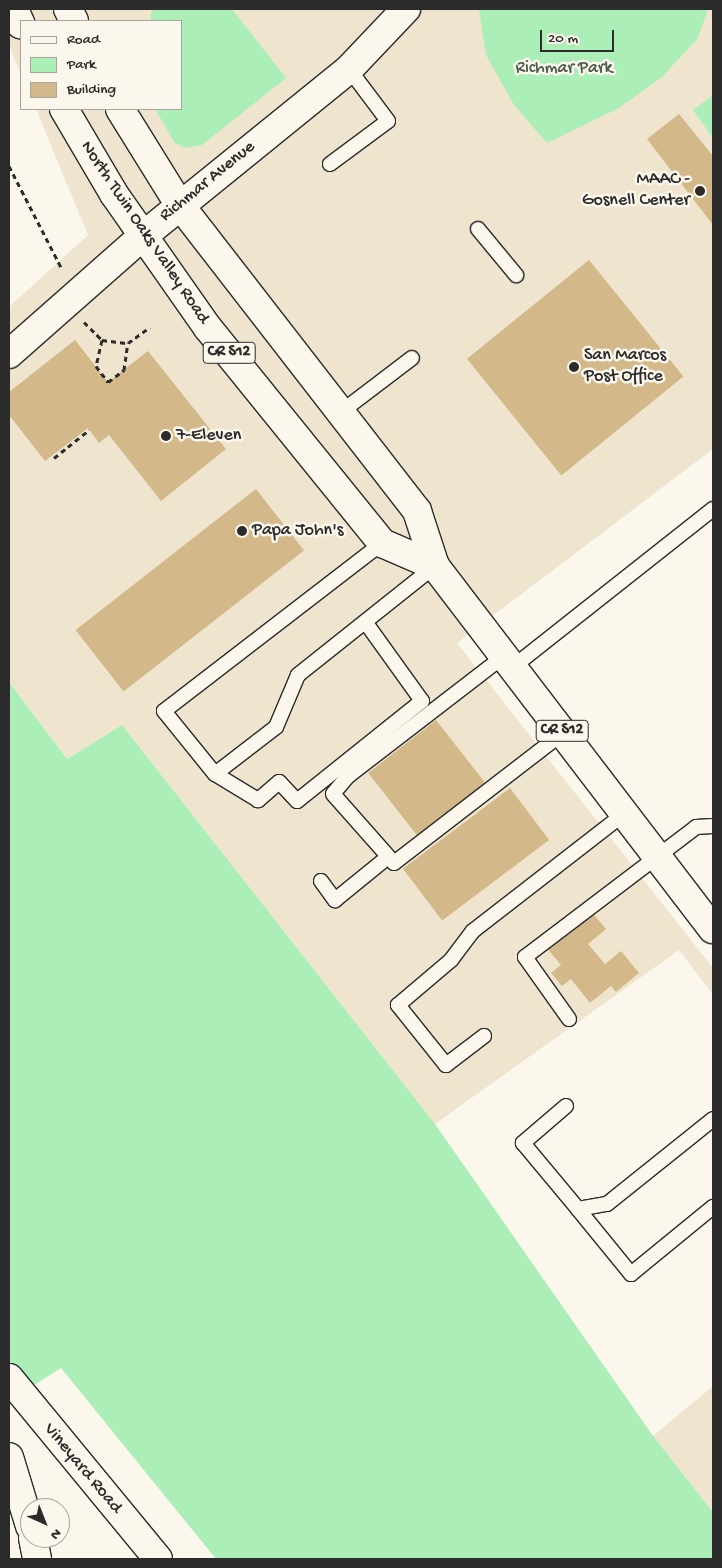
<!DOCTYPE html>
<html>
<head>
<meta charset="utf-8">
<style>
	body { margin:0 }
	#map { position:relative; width:722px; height:1568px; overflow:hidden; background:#fbf7ec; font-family:"Gochi Hand",sans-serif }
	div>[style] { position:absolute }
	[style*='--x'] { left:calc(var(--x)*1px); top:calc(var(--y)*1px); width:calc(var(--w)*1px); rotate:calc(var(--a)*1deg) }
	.built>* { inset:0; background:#efe4ce }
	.green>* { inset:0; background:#aceeb7 }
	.building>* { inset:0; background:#d3b989; transform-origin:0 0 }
	.path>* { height:3px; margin-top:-1.5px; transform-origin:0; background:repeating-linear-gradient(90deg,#2b2b2b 0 5px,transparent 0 9px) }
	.roads { filter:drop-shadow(1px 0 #2b2b2b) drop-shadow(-1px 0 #2b2b2b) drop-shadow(0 1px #2b2b2b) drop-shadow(0 -1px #2b2b2b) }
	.lane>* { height:14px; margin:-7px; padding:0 7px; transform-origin:7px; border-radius:7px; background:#fbf7ec }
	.street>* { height:28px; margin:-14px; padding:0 14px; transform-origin:14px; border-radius:14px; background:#fbf7ec }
	.secondary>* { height:28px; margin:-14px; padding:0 14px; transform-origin:14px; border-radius:14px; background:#fbf7ec }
	.primary>* { height:28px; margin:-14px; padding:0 14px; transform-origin:14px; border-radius:14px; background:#fbf7ec }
	.dots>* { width:14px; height:14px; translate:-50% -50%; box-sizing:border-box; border:2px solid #fbf7ec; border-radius:50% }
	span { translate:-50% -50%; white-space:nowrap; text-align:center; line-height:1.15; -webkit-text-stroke:5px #fbf7ec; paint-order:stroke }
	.shield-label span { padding:1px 4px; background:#fbf7ec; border:1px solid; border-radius:4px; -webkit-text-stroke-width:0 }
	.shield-label { font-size:16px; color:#2b2b2b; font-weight:700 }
	.park-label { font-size:18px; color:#4b5c4e }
	.poi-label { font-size:18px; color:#2b2b2b }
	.right { translate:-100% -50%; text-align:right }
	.left { translate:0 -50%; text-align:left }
	.street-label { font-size:18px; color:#2b2b2b }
	.frame { position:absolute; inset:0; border:10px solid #2b2b2b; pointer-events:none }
	.legend { position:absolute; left:20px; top:20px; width:162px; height:90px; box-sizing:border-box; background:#fbf7ec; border:1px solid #a8a59f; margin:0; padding:6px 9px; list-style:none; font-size:15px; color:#2b2b2b }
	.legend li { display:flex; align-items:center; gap:10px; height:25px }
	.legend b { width:25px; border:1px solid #a8a59f }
	.north { position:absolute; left:20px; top:1498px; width:50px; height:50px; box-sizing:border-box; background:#fbf7ec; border:1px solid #a8a59f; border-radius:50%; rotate:136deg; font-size:14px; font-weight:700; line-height:20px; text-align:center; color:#2b2b2b }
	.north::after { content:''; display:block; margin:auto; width:18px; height:22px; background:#2b2b2b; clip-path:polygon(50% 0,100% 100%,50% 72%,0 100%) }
	.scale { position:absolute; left:540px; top:30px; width:74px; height:22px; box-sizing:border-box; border:2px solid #2b2b2b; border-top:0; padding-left:6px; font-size:15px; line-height:18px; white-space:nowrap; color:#2b2b2b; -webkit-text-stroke:4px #fbf7ec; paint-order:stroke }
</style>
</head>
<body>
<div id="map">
	<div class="built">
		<div style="clip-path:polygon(9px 9px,713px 9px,713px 449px,457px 643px,713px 968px,713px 995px,679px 950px,435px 1124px,122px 725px,67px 759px,9px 682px,9px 307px,88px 235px,36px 109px,181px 109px,181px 21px,21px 21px,21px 75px,9px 45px)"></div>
		<div style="clip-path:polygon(713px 1386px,713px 1512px,653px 1436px)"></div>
	</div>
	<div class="green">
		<div style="clip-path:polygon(152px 9px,232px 9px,286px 78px,202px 145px,185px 148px,175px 143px,155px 109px,181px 109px,181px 21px,150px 21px)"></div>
		<div style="clip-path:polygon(479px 9px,708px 9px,698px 38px,662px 77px,619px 108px,547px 143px,514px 105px,486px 55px)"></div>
		<div style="clip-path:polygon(713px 95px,713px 138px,693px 110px)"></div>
		<div style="clip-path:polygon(9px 682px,67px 759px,122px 725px,435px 1124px,653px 1436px,713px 1512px,713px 1559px,216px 1559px,61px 1368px,9px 1401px)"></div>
	</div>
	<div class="building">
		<div style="clip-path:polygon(679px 114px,713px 156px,713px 225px,647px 139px)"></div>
		<div style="left:589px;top:260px;width:150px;height:157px;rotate:51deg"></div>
		<div style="clip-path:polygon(75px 340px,108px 382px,148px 351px,226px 449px,161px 501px,109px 435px,99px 443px,88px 428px,45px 461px,9px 415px,9px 392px)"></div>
		<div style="left:256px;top:489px;width:78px;height:229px;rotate:52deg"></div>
		<div style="left:436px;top:720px;width:80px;height:86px;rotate:52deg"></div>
		<div style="left:510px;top:788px;width:65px;height:134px;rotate:53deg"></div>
		<div style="clip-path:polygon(590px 910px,606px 929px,588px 944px,605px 964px,621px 951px,639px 973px,616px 992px,611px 986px,590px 1003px,571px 979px,562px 986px,551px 973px,561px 965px,546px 947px)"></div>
	</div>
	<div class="path">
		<div style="--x:9;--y:166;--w:114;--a:62.8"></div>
		<div style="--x:84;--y:322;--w:25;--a:45"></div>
		<div style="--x:102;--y:340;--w:26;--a:7"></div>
		<div style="--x:128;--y:343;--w:27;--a:-36"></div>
		<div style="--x:102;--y:340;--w:27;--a:103"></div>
		<div style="--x:96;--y:366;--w:20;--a:53"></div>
		<div style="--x:108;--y:382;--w:20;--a:-37"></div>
		<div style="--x:124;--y:370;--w:27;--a:-82"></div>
		<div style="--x:54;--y:458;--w:45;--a:-38.7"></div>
	</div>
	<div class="roads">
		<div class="lane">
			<div style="--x:330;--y:164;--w:72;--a:-36.6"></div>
			<div style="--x:388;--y:121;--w:65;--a:-126.9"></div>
			<div style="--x:478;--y:229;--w:60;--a:50.4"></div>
			<div style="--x:341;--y:412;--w:89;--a:-37.3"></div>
			<div style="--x:366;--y:623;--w:96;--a:54.3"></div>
			<div style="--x:422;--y:701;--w:160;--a:141.3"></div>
			<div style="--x:297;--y:801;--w:26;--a:-133"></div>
			<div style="--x:279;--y:782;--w:28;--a:139"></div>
			<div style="--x:258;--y:800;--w:50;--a:-148.8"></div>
			<div style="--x:215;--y:774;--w:77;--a:-37.6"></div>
			<div style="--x:276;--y:727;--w:56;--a:-67.1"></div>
			<div style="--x:298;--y:675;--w:175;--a:-38.5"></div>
			<div style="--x:504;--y:656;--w:197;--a:142.4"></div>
			<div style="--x:348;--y:776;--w:23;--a:130"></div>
			<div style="--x:333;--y:794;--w:92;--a:48.5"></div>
			<div style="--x:394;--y:863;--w:213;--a:-37.6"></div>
			<div style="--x:513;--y:667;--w:255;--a:-38.3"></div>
			<div style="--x:215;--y:774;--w:81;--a:-129"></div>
			<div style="--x:164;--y:711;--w:275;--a:-37.6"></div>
			<div style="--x:321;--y:881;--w:24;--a:54"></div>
			<div style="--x:335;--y:900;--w:68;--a:-39.1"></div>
			<div style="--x:569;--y:1019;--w:76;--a:-125.4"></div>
			<div style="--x:525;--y:957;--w:215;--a:-37.2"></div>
			<div style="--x:696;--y:827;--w:17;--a:-3"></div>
			<div style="--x:484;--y:1036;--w:48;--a:142.7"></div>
			<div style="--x:446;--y:1065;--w:77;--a:-128.7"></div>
			<div style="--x:398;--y:1005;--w:70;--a:-40.3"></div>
			<div style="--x:451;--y:960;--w:36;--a:-53"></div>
			<div style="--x:473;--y:931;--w:192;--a:-37.8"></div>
			<div style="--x:566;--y:1106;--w:57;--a:139.3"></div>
			<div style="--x:523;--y:1143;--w:86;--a:50.2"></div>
			<div style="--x:578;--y:1209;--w:29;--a:-10"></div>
			<div style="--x:607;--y:1204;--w:136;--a:-38.7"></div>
			<div style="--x:578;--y:1209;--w:84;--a:50.8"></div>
			<div style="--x:631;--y:1274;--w:106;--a:-39.3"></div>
		</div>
		<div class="street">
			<div style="--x:9;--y:354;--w:179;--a:-41.4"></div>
		</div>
		<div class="secondary">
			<div style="--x:143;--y:236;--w:265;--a:-39"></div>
			<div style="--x:349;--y:69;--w:83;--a:-46.5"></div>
			<div style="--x:9;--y:1378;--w:234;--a:50.5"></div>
			<div style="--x:9;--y:1457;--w:72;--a:73.1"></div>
			<div style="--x:33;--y:1538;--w:21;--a:79"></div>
		</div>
		<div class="primary">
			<div style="--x:14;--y:9;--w:17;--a:66"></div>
			<div style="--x:68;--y:9;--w:13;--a:63"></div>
			<div style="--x:64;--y:109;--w:99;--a:59.5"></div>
			<div style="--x:114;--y:194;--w:164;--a:55"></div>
			<div style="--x:208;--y:328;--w:277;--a:51"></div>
			<div style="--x:382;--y:543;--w:58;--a:23.5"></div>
			<div style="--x:120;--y:109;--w:112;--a:58.2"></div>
			<div style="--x:179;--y:204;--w:388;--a:52.2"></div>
			<div style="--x:417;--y:511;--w:58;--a:71.9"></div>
			<div style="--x:435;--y:566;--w:457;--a:52.6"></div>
		</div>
	</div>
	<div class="dots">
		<div style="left:700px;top:191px;background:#2b2b2b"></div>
		<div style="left:574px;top:367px;background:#2b2b2b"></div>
		<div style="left:166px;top:436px;background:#2b2b2b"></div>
		<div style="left:242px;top:531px;background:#2b2b2b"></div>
	</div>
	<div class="shield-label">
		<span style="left:229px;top:353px">CR S12</span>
		<span style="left:562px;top:731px">CR S12</span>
	</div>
	<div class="park-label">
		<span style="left:564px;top:69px">Richmar Park</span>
	</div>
	<div class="poi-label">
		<span class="right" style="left:690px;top:191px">MAAC -<br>Gosnell Center</span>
		<span class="left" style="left:584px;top:367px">San Marcos<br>Post Office</span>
		<span class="left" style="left:176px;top:436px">7-Eleven</span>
		<span class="left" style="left:252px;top:531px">Papa John's</span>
	</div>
	<div class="street-label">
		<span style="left:208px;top:182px;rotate:-39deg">Richmar Avenue</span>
		<span style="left:144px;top:233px;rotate:56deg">North Twin Oaks Valley Road</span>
		<span style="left:82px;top:1469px;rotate:50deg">Vineyard Road</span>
	</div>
	<div class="frame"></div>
	<ul class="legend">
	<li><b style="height:6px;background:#fbf7ec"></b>Road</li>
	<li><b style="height:14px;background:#aceeb7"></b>Park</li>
	<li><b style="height:14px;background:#d3b989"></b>Building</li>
	</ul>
	<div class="north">N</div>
	<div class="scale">20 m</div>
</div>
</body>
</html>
